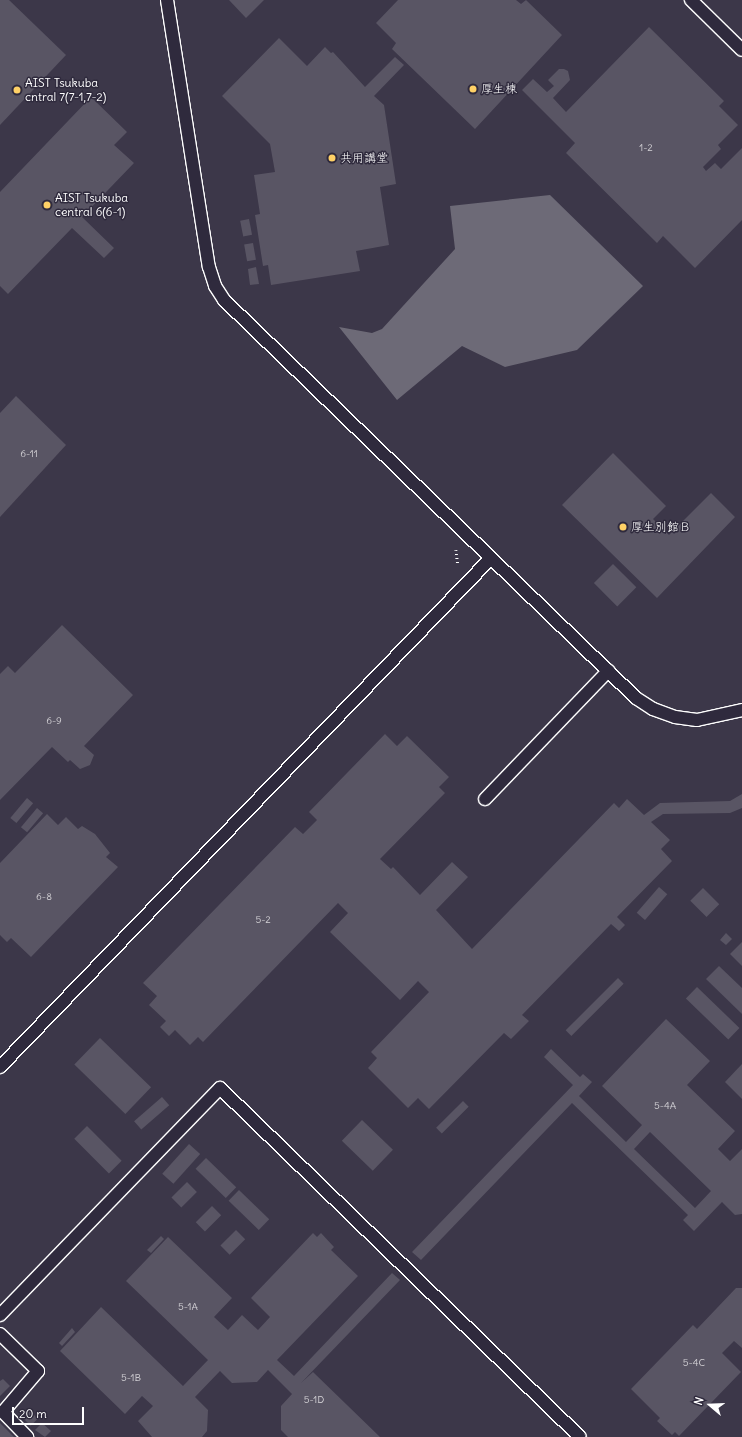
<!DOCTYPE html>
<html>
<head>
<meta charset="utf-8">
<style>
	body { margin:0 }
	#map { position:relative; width:742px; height:1437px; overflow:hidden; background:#2f2a3d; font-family:Delius,"Klee One",sans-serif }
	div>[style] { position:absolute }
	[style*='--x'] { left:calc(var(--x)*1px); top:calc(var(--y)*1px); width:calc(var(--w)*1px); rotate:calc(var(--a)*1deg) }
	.built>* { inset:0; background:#3c3749; transform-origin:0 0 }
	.water>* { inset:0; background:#6d6a77 }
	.building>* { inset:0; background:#595564; transform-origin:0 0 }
	.path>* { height:2.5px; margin-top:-1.25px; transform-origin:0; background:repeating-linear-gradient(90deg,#fff 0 1px,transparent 0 4px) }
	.roads { filter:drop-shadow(1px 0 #fff) drop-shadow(-1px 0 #fff) drop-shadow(0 1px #fff) drop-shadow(0 -1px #fff) }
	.service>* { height:12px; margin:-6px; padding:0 6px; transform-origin:6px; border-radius:6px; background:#2f2a3d }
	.dots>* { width:11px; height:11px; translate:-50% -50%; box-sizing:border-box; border:2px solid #2f2a3d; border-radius:50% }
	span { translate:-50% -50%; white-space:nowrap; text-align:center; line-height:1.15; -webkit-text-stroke:3px #2f2a3d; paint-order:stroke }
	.number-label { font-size:10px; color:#d6d4d8 }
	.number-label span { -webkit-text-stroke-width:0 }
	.poi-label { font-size:12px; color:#fff }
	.left { translate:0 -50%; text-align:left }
	.north { position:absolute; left:690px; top:1385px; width:40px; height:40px; -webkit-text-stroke:3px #2f2a3d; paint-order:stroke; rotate:289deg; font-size:11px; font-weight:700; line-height:16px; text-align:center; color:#fff }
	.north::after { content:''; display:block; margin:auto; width:14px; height:18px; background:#fff; clip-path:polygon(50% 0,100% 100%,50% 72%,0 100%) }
	.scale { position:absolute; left:12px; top:1407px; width:72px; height:18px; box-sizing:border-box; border:2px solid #fff; border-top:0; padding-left:5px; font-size:12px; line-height:14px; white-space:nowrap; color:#fff; -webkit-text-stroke:3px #2f2a3d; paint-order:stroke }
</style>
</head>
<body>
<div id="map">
	<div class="built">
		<div style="left:0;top:0;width:742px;height:1437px"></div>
	</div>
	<div class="water">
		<div style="clip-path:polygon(550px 195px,643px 286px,577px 350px,505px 367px,462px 346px,397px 400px,339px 327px,372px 333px,382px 329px,455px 249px,450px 206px)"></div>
	</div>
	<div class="building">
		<div style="clip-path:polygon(0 0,9px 0,66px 55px,0 125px)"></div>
		<div style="clip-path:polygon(229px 0,264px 0,246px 18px)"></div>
		<div style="clip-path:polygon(398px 0,516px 0,521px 4px,526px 0,562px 35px,475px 129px,392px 49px,396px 43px,376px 23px)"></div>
		<div style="clip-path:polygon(649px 27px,724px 101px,719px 106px,738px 125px,718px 145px,721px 149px,703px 167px,706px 171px,715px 163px,721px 169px,742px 148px,742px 220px,695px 268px,663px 236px,657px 243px,566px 153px,575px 143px,522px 90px,533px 79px,547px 92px,554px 86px,548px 80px,559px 69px,564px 69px,568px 71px,570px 80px,553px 98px,566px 112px)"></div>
		<div style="clip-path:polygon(279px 38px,307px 66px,325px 47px,331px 53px,333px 52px,365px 87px,395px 57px,404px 65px,374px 96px,384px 105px,396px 184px,380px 187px,389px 245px,356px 251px,360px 271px,271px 285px,268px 265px,263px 266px,255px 215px,260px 214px,254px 175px,275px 172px,270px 144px,222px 96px)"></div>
		<div style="clip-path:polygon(91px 97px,127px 132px,114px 145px,134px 163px,82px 217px,114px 248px,104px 258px,72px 228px,8px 294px,0 286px,0 192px)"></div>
		<div style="left:249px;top:219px;width:16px;height:9px;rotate:79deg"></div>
		<div style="left:253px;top:243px;width:17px;height:9px;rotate:80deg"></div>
		<div style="clip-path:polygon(256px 267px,259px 284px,250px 285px,248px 269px)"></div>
		<div style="clip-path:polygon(16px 396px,66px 445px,0 517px,0 413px)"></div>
		<div style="clip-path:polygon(613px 453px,666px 506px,653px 519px,669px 535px,711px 493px,735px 517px,657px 598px,562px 505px)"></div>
		<div style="left:613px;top:564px;width:33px;height:27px;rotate:45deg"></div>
		<div style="clip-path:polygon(62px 625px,133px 695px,84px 746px,94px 755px,90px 765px,80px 769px,70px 760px,68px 762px,52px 747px,0 800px,0 674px,8px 666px,15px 673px)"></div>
		<div style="clip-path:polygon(385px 734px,397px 746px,407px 736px,449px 777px,439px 787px,445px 793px,380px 859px,391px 869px,393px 867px,420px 895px,452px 862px,468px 877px,436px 910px,472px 949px,614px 803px,619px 808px,627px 799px,644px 815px,660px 803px,730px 801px,742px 794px,742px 808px,730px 813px,663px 814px,651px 822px,670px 840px,661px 849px,672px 861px,617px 917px,625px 925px,619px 931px,611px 924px,522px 1015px,529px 1021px,511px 1039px,504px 1033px,429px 1109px,418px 1098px,408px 1108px,368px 1068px,377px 1058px,371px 1052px,429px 992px,418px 981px,400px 1000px,330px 932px,348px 913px,338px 903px,203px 1042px,198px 1037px,190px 1045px,175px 1030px,169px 1036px,160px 1027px,166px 1021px,149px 1005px,157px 996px,143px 983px,295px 827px,303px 834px,317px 820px,309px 812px)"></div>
		<div style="left:27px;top:798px;width:8px;height:26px;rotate:40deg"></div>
		<div style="left:37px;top:808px;width:8px;height:25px;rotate:40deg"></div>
		<div style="clip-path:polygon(47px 814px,58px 825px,66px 817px,78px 829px,82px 826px,95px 834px,110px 853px,106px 857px,118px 867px,31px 957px,11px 938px,7px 942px,0 935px,0 863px)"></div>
		<div style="left:659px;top:887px;width:11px;height:34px;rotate:41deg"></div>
		<div style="left:703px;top:888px;width:23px;height:18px;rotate:45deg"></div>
		<div style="clip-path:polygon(726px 933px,732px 939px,726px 945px,720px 940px)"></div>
		<div style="clip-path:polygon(742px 942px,742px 966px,730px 954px)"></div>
		<div style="clip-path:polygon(719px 966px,742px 988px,742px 1014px,706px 979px)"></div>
		<div style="left:618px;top:978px;width:8px;height:74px;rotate:45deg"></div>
		<div style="left:697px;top:987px;width:59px;height:16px;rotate:44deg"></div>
		<div style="clip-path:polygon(evenodd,666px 1019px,710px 1061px,687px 1085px,735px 1131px,718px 1149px,730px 1161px,742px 1149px,742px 1214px,735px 1215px,722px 1202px,694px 1231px,683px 1220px,688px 1215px,572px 1103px,421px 1260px,412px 1252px,573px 1085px,544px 1057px,551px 1049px,580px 1077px,583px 1074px,592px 1082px,579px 1096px,626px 1142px,642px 1125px,602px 1086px,666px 1019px,650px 1132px,711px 1191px,695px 1208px,634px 1149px,650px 1132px)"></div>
		<div style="left:100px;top:1038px;width:71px;height:37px;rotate:44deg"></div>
		<div style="clip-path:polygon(742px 1064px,742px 1099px,725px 1082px)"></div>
		<div style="left:162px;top:1097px;width:11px;height:37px;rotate:49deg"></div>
		<div style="left:463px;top:1101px;width:8px;height:38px;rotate:45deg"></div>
		<div style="left:362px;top:1120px;width:43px;height:29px;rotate:44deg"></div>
		<div style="left:87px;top:1126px;width:49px;height:18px;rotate:45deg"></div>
		<div style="left:189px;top:1144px;width:15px;height:40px;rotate:42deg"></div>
		<div style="left:206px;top:1158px;width:42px;height:15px;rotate:44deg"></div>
		<div style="left:187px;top:1182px;width:14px;height:22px;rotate:45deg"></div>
		<div style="left:239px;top:1190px;width:42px;height:15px;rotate:44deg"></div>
		<div style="left:212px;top:1206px;width:13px;height:23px;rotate:45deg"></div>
		<div style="left:236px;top:1230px;width:13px;height:22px;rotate:45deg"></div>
		<div style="clip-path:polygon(313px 1233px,317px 1237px,321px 1233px,334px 1247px,331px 1250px,358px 1276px,277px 1360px,294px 1376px,392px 1273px,400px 1280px,301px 1383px,313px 1372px,380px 1437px,288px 1437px,281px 1430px,281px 1406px,292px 1394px,268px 1370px,257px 1382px,232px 1383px,220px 1371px,195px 1397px,208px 1410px,207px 1431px,202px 1437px,152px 1437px,138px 1421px,153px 1406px,142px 1396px,125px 1414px,60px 1351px,101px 1307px,183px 1386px,208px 1360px,126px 1281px,168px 1237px,232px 1298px,214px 1317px,228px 1330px,242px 1315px,258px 1330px,270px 1317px,251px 1298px)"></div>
		<div style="clip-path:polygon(161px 1236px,164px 1239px,151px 1253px,147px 1250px)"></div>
		<div style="clip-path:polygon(736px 1288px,742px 1288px,742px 1348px,734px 1341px,722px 1353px,741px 1372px,679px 1436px,675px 1432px,672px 1435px,657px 1421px,660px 1418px,631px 1389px,693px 1325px,697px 1329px)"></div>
		<div style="clip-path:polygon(72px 1328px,75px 1332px,62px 1346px,59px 1343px)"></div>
		<div style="clip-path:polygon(3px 1379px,10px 1386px,0 1396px,0 1381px)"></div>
		<div style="left:30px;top:1411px;width:11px;height:10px;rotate:45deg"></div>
		<div style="clip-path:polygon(0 1423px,14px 1437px,0 1437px)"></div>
		<div style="clip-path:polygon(42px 1423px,51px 1431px,45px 1437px,35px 1430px)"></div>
	</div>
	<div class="path">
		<div style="--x:456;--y:550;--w:15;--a:82"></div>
	</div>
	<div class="roads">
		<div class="service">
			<div style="--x:167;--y:0;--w:270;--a:81.1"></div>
			<div style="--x:209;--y:267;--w:20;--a:72"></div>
			<div style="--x:215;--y:286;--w:17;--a:57"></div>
			<div style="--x:224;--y:300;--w:573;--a:44.01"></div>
			<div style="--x:636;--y:698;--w:20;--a:33"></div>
			<div style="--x:653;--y:709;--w:23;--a:20"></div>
			<div style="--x:675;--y:717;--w:22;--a:8"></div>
			<div style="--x:697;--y:720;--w:46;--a:-12.5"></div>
			<div style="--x:691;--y:0;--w:71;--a:44.4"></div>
			<div style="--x:485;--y:799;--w:178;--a:-46.1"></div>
			<div style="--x:0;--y:1067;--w:707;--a:-46.03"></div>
			<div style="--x:0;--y:1315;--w:316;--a:-45.9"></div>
			<div style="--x:220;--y:1088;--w:501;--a:44.11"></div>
			<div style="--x:0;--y:1334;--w:53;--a:44.2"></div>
			<div style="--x:38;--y:1371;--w:54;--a:130.5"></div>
			<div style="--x:3;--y:1412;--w:35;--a:46"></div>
		</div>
	</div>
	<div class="dots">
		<div style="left:473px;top:89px;background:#ffd166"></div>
		<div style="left:17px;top:90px;background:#ffd166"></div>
		<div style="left:332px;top:158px;background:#ffd166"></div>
		<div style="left:47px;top:205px;background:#ffd166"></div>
		<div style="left:623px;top:527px;background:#ffd166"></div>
	</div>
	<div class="number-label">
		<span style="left:646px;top:148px">1-2</span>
		<span style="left:29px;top:454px">6-11</span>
		<span style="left:54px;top:721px">6-9</span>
		<span style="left:44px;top:897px">6-8</span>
		<span style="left:263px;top:920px">5-2</span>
		<span style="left:665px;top:1106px">5-4A</span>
		<span style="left:188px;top:1307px">5-1A</span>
		<span style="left:694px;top:1363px">5-4C</span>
		<span style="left:131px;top:1378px">5-1B</span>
		<span style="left:314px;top:1400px">5-1D</span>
	</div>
	<div class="poi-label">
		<span class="left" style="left:25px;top:90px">AIST Tsukuba<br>cntral 7(7-1,7-2)</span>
		<span class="left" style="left:481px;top:89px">厚生棟</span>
		<span class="left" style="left:340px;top:158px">共用講堂</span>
		<span class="left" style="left:55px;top:205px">AIST Tsukuba<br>central 6(6-1)</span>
		<span class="left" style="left:631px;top:527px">厚生別館Ｂ</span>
	</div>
	<div class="north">N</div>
	<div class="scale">20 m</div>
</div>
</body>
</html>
